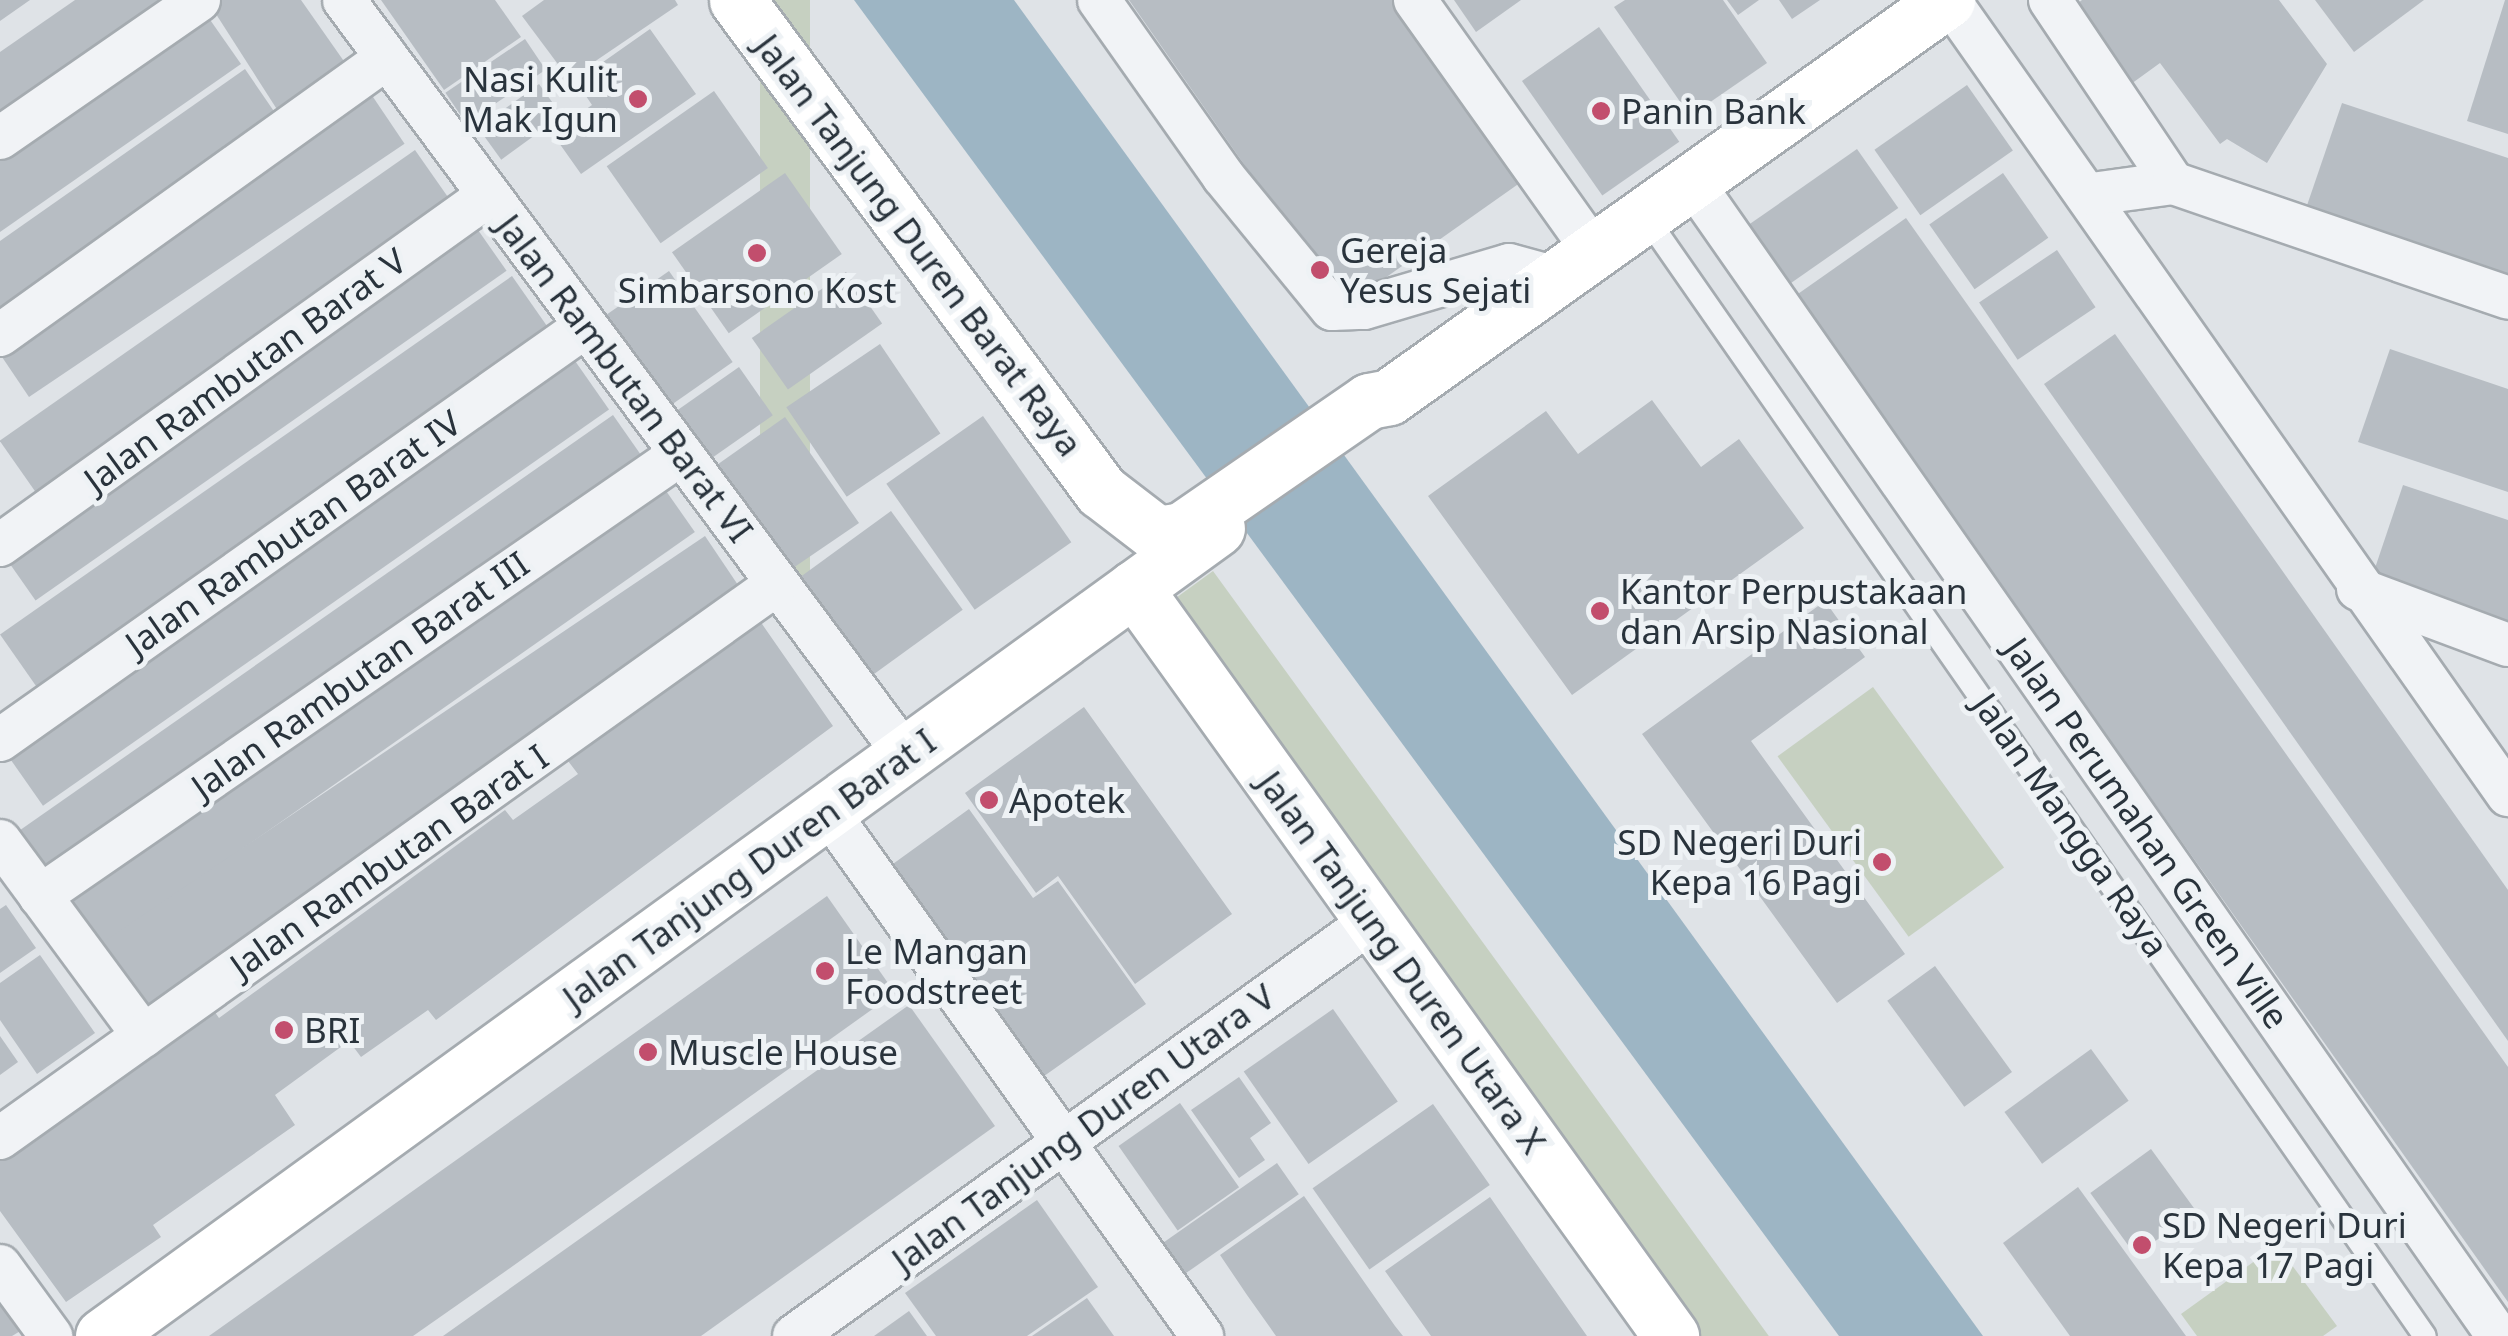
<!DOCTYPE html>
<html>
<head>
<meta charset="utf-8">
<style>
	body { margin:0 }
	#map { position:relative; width:2508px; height:1336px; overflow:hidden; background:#dfe3e7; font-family:"Noto Sans",sans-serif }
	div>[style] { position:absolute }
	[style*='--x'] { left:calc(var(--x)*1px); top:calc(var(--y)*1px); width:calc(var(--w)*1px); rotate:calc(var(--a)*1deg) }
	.green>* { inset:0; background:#c6d0c1; transform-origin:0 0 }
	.water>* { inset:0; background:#9db5c4 }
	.building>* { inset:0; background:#b7bdc3; transform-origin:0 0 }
	.roads { filter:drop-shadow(2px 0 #a5abb0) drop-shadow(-2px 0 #a5abb0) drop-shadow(0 2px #a5abb0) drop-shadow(0 -2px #a5abb0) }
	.lane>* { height:22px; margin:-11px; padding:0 11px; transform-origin:11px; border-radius:11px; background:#f1f3f6 }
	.street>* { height:42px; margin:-21px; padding:0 21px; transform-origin:21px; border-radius:21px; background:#f1f3f6 }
	.secondary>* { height:55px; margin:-27.5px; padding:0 27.5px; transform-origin:27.5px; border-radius:27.5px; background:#fff }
	.dots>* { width:28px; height:28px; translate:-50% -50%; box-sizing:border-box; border:5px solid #eef2f5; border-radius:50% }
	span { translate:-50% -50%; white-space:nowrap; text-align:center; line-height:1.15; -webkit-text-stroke:10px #eef2f5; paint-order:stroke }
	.poi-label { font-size:35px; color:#29333c }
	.right { translate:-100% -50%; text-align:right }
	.left { translate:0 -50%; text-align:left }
	.street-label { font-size:35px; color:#29333c }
</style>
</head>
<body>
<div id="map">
	<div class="green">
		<div style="left:760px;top:0;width:50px;height:591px"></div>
		<div style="left:1213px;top:571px;width:949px;height:57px;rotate:54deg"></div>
		<div style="left:1873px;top:687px;width:223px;height:118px;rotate:54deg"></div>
		<div style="clip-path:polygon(2277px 1245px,2337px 1326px,2323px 1336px,2197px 1336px,2181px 1314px)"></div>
	</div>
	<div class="water">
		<div style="clip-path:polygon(854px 0,1014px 0,1983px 1336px,1839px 1336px)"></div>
	</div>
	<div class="building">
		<div style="clip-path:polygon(0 0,30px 0,0 21px)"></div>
		<div style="clip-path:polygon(75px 0,187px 0,0 131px,0 52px)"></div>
		<div style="clip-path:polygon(207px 0,301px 0,355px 77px,287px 125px)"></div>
		<div style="clip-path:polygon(381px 0,495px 0,521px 37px,444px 90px)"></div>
		<div style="clip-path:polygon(544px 0,675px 0,678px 5px,569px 79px,522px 16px)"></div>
		<div style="clip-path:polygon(1129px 0,1398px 0,1524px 180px,1344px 307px)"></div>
		<div style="clip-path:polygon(1454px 0,1521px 0,1476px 32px)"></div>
		<div style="clip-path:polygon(1625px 0,1723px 0,1767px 63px,1690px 116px,1614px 7px)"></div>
		<div style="clip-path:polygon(1727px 0,1759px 0,1738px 15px)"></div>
		<div style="clip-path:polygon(1779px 0,1820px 0,1792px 19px)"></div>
		<div style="clip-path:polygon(2082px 0,2279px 0,2327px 64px,2267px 163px,2227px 139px,2220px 144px,2160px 63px,2131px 84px,2073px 7px)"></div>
		<div style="clip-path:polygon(2315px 0,2424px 0,2354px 52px)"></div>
		<div style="clip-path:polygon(2505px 0,2508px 0,2508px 134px,2467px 121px)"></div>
		<div style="clip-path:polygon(206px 14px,241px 64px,0 232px,0 158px)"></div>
		<div style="left:1599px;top:27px;width:140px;height:94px;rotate:55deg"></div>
		<div style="clip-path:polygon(650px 29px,696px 94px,581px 174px,552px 133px,592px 105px,576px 81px)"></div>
		<div style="left:525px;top:39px;width:37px;height:96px;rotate:56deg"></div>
		<div style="clip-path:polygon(245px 69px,282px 123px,0 320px,0 241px)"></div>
		<div style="left:539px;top:84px;width:39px;height:75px;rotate:54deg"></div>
		<div style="left:1967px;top:85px;width:80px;height:113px;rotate:55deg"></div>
		<div style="left:714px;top:91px;width:94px;height:131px;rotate:55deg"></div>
		<div style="left:371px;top:94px;width:60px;height:453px;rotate:56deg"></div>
		<div style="clip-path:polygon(2342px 103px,2508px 158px,2508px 289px,2302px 220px)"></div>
		<div style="left:1857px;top:149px;width:72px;height:141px;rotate:55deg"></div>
		<div style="left:415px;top:150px;width:72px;height:507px;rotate:55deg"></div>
		<div style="left:785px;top:173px;width:99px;height:138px;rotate:55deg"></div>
		<div style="left:2003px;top:173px;width:79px;height:90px;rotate:55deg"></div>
		<div style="clip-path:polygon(1906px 218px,2508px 1067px,2508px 1302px,1795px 296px)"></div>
		<div style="left:471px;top:220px;width:62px;height:575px;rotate:55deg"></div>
		<div style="left:2057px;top:250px;width:69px;height:94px;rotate:56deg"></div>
		<div style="left:669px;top:271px;width:111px;height:96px;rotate:55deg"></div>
		<div style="left:846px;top:272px;width:63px;height:115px;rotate:55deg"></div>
		<div style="left:512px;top:276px;width:75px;height:625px;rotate:55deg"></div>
		<div style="clip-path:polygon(2115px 334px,2508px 890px,2508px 1041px,2044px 384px)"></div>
		<div style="left:880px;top:344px;width:108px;height:113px;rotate:56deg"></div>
		<div style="left:566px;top:348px;width:75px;height:691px;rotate:55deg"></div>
		<div style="clip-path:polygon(2390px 349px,2508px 389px,2508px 492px,2358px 442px)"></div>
		<div style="left:739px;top:367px;width:59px;height:94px;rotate:55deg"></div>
		<div style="clip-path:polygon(1652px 400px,1701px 467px,1739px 439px,1804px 528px,1572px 695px,1428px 496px,1546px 411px,1578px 454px)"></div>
		<div style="left:613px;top:415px;width:61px;height:742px;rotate:55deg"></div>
		<div style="left:983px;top:416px;width:154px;height:118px;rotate:55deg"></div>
		<div style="clip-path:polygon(785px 417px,859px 523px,793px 568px,704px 474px)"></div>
		<div style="left:657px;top:478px;width:66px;height:740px;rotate:55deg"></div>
		<div style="clip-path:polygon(2403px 485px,2508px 520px,2508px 629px,2370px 583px)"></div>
		<div style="left:891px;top:511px;width:122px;height:124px;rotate:54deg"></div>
		<div style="left:705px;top:536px;width:81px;height:740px;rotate:56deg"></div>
		<div style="clip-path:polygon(1825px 601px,1865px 657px,1751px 741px,1905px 954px,1837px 1003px,1642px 734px)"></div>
		<div style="clip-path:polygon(753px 611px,833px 726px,436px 1020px,428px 1010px,361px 1057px,349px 1041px,275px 1095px,295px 1125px,153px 1225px,161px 1237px,66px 1302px,0 1211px,0 1160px,212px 1008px,219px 1018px,505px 810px,513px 820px,578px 774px,565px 757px)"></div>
		<div style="clip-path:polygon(1084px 707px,1232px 914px,1135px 984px,1058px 876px,1036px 893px,965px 793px)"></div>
		<div style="clip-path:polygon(969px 809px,1033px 898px,1058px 881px,1146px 1004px,1030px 1086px,879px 874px)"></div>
		<div style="clip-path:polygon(827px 896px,895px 993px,503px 1273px,413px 1336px,209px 1336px)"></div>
		<div style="clip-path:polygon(6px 905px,36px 948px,0 973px,0 909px)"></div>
		<div style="clip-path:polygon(40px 955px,95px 1033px,37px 1074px,0 1020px,0 983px)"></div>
		<div style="left:1935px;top:966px;width:131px;height:59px;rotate:54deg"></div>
		<div style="clip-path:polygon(909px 1005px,995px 1126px,701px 1336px,443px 1336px)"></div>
		<div style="left:1333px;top:1009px;width:113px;height:109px;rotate:55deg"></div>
		<div style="clip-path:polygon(0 1036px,18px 1062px,0 1075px)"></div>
		<div style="left:2091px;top:1049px;width:64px;height:107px;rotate:54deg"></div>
		<div style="clip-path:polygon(1239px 1077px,1271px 1123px,1250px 1138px,1265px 1160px,1239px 1178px,1191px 1110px)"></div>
		<div style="left:1180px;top:1103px;width:103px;height:75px;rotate:55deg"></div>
		<div style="left:1433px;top:1104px;width:99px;height:147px;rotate:55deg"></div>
		<div style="left:2151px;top:1149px;width:77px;height:75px;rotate:54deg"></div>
		<div style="left:1277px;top:1163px;width:38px;height:139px;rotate:55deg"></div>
		<div style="clip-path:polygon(2078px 1187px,2186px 1336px,2070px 1336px,2003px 1243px)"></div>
		<div style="clip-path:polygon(1304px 1196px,1395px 1326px,1403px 1336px,1276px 1336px,1247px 1295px,1220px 1255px)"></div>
		<div style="clip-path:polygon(1490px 1197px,1528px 1252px,1587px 1336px,1431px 1336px,1385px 1271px)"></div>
		<div style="clip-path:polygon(1037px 1200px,1098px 1287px,1027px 1336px,936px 1336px,905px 1293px)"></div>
		<div style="clip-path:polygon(1087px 1298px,1114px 1336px,1032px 1336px)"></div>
		<div style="clip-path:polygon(0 1299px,22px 1330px,12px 1336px,0 1336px)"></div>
		<div style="clip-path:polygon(909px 1311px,927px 1336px,874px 1336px)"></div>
	</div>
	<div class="roads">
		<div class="lane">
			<div style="--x:1646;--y:217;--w:1363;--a:55.16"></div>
		</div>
		<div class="street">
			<div style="--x:344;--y:0;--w:942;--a:53.37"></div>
			<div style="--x:1099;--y:0;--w:215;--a:54.8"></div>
			<div style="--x:1223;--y:176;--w:172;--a:50.7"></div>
			<div style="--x:1332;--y:309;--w:32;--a:-2"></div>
			<div style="--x:1364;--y:308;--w:151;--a:-16.5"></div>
			<div style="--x:1509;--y:265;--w:53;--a:15.4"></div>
			<div style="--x:1415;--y:0;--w:310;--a:54.6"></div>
			<div style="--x:1949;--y:0;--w:972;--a:54.89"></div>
			<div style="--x:2050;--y:0;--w:220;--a:56.1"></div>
			<div style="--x:0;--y:138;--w:242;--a:-34.7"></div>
			<div style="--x:1693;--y:183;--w:1406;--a:55.08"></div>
			<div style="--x:2092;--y:194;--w:82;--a:-7.7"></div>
			<div style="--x:2173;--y:183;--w:354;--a:18.9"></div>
			<div style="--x:0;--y:335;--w:476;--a:-35.6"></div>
			<div style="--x:0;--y:545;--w:601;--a:-35.59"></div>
			<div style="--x:2358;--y:589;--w:160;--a:20.5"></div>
			<div style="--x:0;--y:740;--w:717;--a:-35.24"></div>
			<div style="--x:828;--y:812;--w:644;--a:54.48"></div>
			<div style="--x:0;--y:841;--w:242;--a:53.6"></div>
			<div style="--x:40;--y:896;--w:779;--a:-34.59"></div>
			<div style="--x:0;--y:1138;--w:954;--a:-35.49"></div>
			<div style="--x:0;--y:1266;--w:87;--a:53.9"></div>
			<div style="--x:794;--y:1336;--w:712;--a:-35.68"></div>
		</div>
		<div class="secondary">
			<div style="--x:737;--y:0;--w:611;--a:53.45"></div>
			<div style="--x:1101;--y:491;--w:71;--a:37.5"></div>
			<div style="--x:1157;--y:534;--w:25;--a:-9"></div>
			<div style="--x:1182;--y:530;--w:227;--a:-34.6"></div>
			<div style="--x:1369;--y:401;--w:20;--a:-11"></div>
			<div style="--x:1389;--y:397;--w:685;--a:-35.43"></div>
			<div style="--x:1134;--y:588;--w:921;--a:54.32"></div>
			<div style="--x:103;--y:1336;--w:1376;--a:-35.95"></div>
		</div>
	</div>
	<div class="dots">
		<div style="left:638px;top:99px;background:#c24e6d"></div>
		<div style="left:1601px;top:111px;background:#c24e6d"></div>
		<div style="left:757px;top:253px;background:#c24e6d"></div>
		<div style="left:1320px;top:270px;background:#c24e6d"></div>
		<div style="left:1600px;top:611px;background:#c24e6d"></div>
		<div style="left:989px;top:800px;background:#c24e6d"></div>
		<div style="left:1882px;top:862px;background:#c24e6d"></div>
		<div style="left:825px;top:971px;background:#c24e6d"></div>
		<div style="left:284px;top:1030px;background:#c24e6d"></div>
		<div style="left:648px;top:1052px;background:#c24e6d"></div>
		<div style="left:2142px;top:1245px;background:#c24e6d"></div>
	</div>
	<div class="poi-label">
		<span class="right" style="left:618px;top:99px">Nasi Kulit<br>Mak Igun</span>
		<span class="left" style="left:1621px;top:111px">Panin Bank</span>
		<span class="left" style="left:1340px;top:270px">Gereja<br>Yesus Sejati</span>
		<span style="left:757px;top:290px">Simbarsono Kost</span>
		<span class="left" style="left:1620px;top:611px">Kantor Perpustakaan<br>dan Arsip Nasional</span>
		<span class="left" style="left:1009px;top:800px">Apotek</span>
		<span class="right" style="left:1862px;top:862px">SD Negeri Duri<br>Kepa 16 Pagi</span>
		<span class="left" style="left:845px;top:971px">Le Mangan<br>Foodstreet</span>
		<span class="left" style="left:304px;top:1030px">BRI</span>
		<span class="left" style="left:668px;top:1052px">Muscle House</span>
		<span class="left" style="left:2162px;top:1245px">SD Negeri Duri<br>Kepa 17 Pagi</span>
	</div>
	<div class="street-label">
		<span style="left:919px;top:245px;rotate:53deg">Jalan Tanjung Duren Barat Raya</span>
		<span style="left:245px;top:370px;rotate:-36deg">Jalan Rambutan Barat V</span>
		<span style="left:625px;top:378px;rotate:53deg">Jalan Rambutan Barat VI</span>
		<span style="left:293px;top:533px;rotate:-35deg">Jalan Rambutan Barat IV</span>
		<span style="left:360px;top:675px;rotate:-35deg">Jalan Rambutan Barat III</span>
		<span style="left:2071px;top:825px;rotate:55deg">Jalan Mangga Raya</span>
		<span style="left:2147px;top:833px;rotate:55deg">Jalan Perumahan Green Ville</span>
		<span style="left:389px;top:861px;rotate:-35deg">Jalan Rambutan Barat I</span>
		<span style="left:749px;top:869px;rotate:-36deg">Jalan Tanjung Duren Barat I</span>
		<span style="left:1402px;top:962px;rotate:54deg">Jalan Tanjung Duren Utara X</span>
		<span style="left:1083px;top:1128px;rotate:-36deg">Jalan Tanjung Duren Utara V</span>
	</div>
</div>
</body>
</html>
